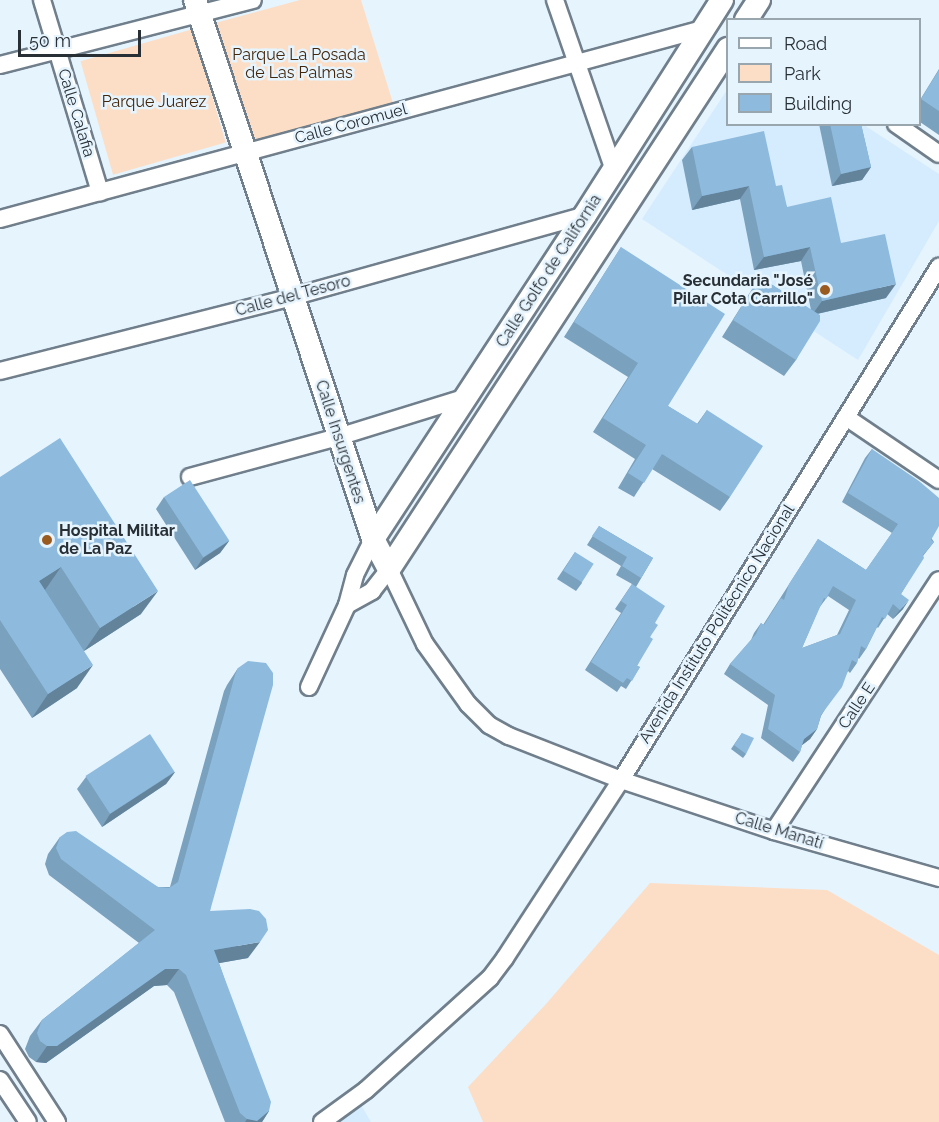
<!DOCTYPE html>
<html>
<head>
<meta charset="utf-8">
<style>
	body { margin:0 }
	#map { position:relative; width:939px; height:1122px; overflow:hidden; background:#e6f4fe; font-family:Raleway,sans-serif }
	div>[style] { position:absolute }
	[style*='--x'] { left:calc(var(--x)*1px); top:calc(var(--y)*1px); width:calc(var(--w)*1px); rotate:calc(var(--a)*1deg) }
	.built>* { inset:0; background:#d4ecfe }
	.green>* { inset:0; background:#fcdec6; transform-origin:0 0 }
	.roads { filter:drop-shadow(2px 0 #707f8b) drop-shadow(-2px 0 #707f8b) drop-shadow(0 2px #707f8b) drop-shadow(0 -2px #707f8b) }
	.street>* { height:16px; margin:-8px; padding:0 8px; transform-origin:8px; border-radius:8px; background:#fff }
	.secondary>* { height:22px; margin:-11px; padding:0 11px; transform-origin:11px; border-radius:11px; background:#fff }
	.wall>* { inset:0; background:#7aa1be }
	.shaded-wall>* { inset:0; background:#63839b }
	.building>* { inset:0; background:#8ebbdd; transform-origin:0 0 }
	.dots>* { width:16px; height:16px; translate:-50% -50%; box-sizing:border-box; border:3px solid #e6f4fe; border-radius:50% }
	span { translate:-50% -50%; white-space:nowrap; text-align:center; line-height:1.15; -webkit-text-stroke:5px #e6f4fe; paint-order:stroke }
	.park-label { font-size:16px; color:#44260b }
	.street-label { font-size:16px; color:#293035 }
	.poi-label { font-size:16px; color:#293035; font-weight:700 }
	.right { translate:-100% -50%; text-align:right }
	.left { translate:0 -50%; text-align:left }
	.legend { position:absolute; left:726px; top:18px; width:195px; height:108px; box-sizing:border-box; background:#e6f4fe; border:2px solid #9aa6ae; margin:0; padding:8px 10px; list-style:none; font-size:18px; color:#293035 }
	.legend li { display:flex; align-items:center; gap:12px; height:30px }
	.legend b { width:30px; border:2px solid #9aa6ae }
	.scale { position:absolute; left:18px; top:30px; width:123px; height:27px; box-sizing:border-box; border:3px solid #293035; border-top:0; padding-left:8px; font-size:18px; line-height:21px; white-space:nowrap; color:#293035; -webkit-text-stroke:4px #e6f4fe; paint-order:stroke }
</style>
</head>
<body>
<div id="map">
	<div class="built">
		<div style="clip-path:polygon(727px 90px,728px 124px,864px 125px,939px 174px,939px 221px,858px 360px,642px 219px)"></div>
		<div style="clip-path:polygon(361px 1105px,371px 1122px,338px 1122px)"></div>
	</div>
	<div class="green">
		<div style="clip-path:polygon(300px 0,361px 0,393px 103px,256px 142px,215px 23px)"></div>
		<div style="left:193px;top:29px;width:118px;height:117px;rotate:74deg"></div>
		<div style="clip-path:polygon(650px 883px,827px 890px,939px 955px,939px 1122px,483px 1122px,468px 1087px,546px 1004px)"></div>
	</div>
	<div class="roads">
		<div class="street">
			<div style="--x:42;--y:0;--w:201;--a:73.2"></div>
			<div style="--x:555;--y:0;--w:180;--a:70.9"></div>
			<div style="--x:0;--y:65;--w:261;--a:-14.4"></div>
			<div style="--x:896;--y:124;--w:52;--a:34.9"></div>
			<div style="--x:0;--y:219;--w:727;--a:-15.14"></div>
			<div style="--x:0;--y:371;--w:301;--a:-14.2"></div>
			<div style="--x:292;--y:297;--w:304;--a:-15.6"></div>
			<div style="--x:846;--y:417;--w:112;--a:34.1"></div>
			<div style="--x:190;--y:477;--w:153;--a:-15.1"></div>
			<div style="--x:338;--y:437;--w:135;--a:-17.2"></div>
			<div style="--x:347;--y:605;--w:29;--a:-29"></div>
			<div style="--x:372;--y:591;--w:28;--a:-52"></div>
			<div style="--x:389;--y:569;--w:83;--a:64.4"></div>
			<div style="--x:425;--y:644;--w:74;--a:54.4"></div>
			<div style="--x:468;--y:704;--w:30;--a:45"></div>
			<div style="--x:489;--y:725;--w:23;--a:29"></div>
			<div style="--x:509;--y:736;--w:120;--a:21.4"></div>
			<div style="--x:621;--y:780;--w:161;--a:18.4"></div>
			<div style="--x:774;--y:831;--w:172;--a:15.9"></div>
			<div style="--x:309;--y:687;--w:90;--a:-65.1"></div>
			<div style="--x:347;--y:605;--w:31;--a:-75"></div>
			<div style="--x:355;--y:575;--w:40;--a:-63.4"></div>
			<div style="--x:774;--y:831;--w:300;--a:-56.7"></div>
			<div style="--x:0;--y:1034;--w:105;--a:57.1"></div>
			<div style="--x:0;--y:1080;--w:50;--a:56.3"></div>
			<div style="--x:322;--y:1122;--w:54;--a:-36"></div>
			<div style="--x:366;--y:1090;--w:167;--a:-42.1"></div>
			<div style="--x:490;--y:978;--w:25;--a:-53"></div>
			<div style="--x:505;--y:958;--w:212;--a:-56.9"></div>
			<div style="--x:621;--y:780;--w:604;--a:-58.21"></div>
		</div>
		<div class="secondary">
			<div style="--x:195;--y:0;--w:568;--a:71.72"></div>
			<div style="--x:373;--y:539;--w:34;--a:62"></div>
			<div style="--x:389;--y:569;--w:621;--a:-56.9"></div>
			<div style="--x:746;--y:20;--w:24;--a:-57"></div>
			<div style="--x:373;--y:539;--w:387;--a:-56.8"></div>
			<div style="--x:585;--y:215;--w:255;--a:-57.5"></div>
		</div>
	</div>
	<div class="wall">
		<div style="clip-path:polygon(939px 69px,939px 135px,920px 122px,920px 100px)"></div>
		<div style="clip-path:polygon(819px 124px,861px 124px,871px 167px,862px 180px,832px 186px)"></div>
		<div style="clip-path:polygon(692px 147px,776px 186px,787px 207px,841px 243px,886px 298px,817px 314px,796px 360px,784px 376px,722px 337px,749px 294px,760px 277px,811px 310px,801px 261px,754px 270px,740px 199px,692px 210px,682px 160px)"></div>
		<div style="clip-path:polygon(621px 247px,668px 406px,697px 424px,707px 410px,730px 497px,720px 511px,652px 469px,634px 497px,618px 488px,635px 459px,593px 432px,628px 377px,564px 337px)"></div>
		<div style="clip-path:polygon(evenodd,872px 449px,934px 542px,923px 556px,901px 594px,903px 609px,893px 619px,887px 614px,878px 628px,877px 627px,866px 649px,859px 659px,858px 658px,857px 663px,850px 673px,848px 671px,821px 716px,817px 729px,810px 739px,802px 745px,800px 752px,793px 762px,761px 738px,768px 705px,724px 674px,730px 664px,751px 640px,754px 633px,761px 623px,763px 625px,818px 539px,866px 570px,892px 533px,842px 502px,865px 458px,872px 449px,828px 596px,849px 610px,837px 635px,802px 648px,819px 608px,828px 596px)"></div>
		<div style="clip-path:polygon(0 477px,141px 614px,84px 651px,77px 688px,32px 718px,0 669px)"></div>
		<div style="clip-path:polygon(164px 497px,229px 541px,220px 553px,195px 570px,156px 509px)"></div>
		<div style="clip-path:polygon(599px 526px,653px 558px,636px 587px,655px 623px,650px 637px,637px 666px,640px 667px,626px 689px,621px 686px,617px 692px,585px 670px,621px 613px,615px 609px,632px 584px,616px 575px,621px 566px,587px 545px)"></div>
		<div style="clip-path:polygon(575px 552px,582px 583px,576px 591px,557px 579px)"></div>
		<div style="clip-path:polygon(238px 668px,210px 911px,248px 958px,219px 963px,269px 1111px,262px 1122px,225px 1122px,174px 992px,167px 985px,154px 986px,46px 1063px,36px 1062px,29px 1057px,25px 1049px,30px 1036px,42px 1020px,139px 943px,49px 875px,45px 864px,48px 854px,60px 837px,158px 887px,170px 887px,224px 691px,227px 685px)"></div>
		<div style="clip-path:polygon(742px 733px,746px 754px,743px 758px,731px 749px)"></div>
		<div style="clip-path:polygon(175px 772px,166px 784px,102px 827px,77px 789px,86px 777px)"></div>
	</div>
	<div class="shaded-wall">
		<div style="clip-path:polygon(871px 167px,862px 180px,832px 186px,841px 174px)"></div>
		<div style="clip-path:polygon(749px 186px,740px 199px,692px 210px,702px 196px)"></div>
		<div style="clip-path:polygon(810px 247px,801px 261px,754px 270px,764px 257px)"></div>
		<div style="clip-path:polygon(896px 284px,886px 298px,812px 315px,822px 301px)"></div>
		<div style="clip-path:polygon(229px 541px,220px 553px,195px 570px,203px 558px)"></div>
		<div style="clip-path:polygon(61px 567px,45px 590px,39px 581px)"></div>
		<div style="clip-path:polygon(158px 591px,141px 614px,84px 651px,100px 628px)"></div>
		<div style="clip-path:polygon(909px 600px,903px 609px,893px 619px,900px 610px)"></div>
		<div style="clip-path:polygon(93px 665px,77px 688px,32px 718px,48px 694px)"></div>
		<div style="clip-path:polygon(817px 729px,810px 739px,797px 749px,804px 739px)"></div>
		<div style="clip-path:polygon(175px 772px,166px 784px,102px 827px,110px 814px)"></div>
		<div style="clip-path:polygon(260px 942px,248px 958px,203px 966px,214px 950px)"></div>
		<div style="clip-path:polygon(165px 969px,179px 969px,167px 985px,154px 986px,46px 1063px,36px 1062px,47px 1046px)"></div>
		<div style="clip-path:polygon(269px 1111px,262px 1122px,245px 1122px,247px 1119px)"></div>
	</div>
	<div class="building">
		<div style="clip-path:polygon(939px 70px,939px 111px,921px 99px)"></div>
		<div style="clip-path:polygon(830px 124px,861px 124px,871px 167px,841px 174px)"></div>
		<div style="clip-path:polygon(764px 131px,776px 186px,782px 185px,787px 207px,831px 197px,841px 243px,885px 234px,896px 284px,822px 301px,810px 247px,764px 257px,749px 186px,702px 196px,692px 147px)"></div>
		<div style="clip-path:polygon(621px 247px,725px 314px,668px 406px,698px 424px,707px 410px,763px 446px,730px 497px,662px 454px,644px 483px,628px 473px,646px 445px,603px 418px,638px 363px,574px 322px)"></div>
		<div style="clip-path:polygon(760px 277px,820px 315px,820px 321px,796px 360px,733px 320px)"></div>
		<div style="clip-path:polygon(60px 438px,158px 591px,100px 628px,61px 567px,39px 581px,93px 665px,48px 694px,0 620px,0 477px)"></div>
		<div style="clip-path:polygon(evenodd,872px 449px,919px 481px,939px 498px,939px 526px,931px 540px,934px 542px,923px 555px,924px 558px,901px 594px,909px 600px,900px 610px,893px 604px,885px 619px,882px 617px,866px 649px,861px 646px,857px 663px,852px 660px,842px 687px,821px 715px,817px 729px,804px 739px,800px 752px,768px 729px,775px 695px,730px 664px,756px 634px,761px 623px,764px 625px,781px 598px,784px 600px,789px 584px,818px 539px,866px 570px,898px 524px,848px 493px,872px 449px,833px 586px,856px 600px,840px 634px,802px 648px,824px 598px,826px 599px,833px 586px)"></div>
		<div style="left:190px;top:480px;width:72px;height:31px;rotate:57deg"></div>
		<div style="clip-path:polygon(599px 526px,653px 558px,641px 578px,622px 566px,627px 557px,592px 536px)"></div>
		<div style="left:575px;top:552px;width:22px;height:22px;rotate:32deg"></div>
		<div style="clip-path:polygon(632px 584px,665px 606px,655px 623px,658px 625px,650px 637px,653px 639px,637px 666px,640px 667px,632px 681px,627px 678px,623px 683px,591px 662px,627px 605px,621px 601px)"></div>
		<div style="clip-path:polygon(248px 661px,266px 663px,273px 673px,273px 685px,210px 911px,250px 909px,259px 911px,266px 919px,268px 930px,260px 942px,214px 950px,271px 1102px,269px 1111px,257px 1121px,247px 1119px,240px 1113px,186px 975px,179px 969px,165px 969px,57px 1046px,47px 1046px,40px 1041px,37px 1033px,42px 1020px,155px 930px,61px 859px,56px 848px,60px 837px,67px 832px,76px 831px,158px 887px,169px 888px,178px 882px,235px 675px,238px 668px)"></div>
		<div style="clip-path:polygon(742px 733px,754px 738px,746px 754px,734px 745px)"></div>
		<div style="left:150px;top:734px;width:45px;height:77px;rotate:57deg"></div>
	</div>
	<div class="dots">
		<div style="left:825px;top:290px;background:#995b20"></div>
		<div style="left:47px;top:540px;background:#995b20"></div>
	</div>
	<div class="park-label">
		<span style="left:299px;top:64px">Parque La Posada<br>de Las Palmas</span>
		<span style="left:154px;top:102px">Parque Juarez</span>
	</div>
	<div class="street-label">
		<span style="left:76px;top:113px;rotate:73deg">Calle Calafia</span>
		<span style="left:351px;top:124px;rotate:-15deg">Calle Coromuel</span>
		<span style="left:549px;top:271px;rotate:-57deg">Calle Golfo de California</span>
		<span style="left:293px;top:296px;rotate:-15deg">Calle del Tesoro</span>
		<span style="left:340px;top:442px;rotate:72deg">Calle Insurgentes</span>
		<span style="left:717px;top:624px;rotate:-58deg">Avenida Instituto Politécnico Nacional</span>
		<span style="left:857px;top:706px;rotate:-56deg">Calle E</span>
		<span style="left:779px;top:831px;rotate:17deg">Calle Manatí</span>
	</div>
	<div class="poi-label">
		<span class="right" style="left:813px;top:290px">Secundaria "José<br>Pilar Cota Carrillo"</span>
		<span class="left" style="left:59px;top:540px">Hospital Militar<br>de La Paz</span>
	</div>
	<ul class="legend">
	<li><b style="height:8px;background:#fff"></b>Road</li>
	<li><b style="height:16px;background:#fcdec6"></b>Park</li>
	<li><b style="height:16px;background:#8ebbdd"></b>Building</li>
	</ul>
	<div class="scale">50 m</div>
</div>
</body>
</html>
